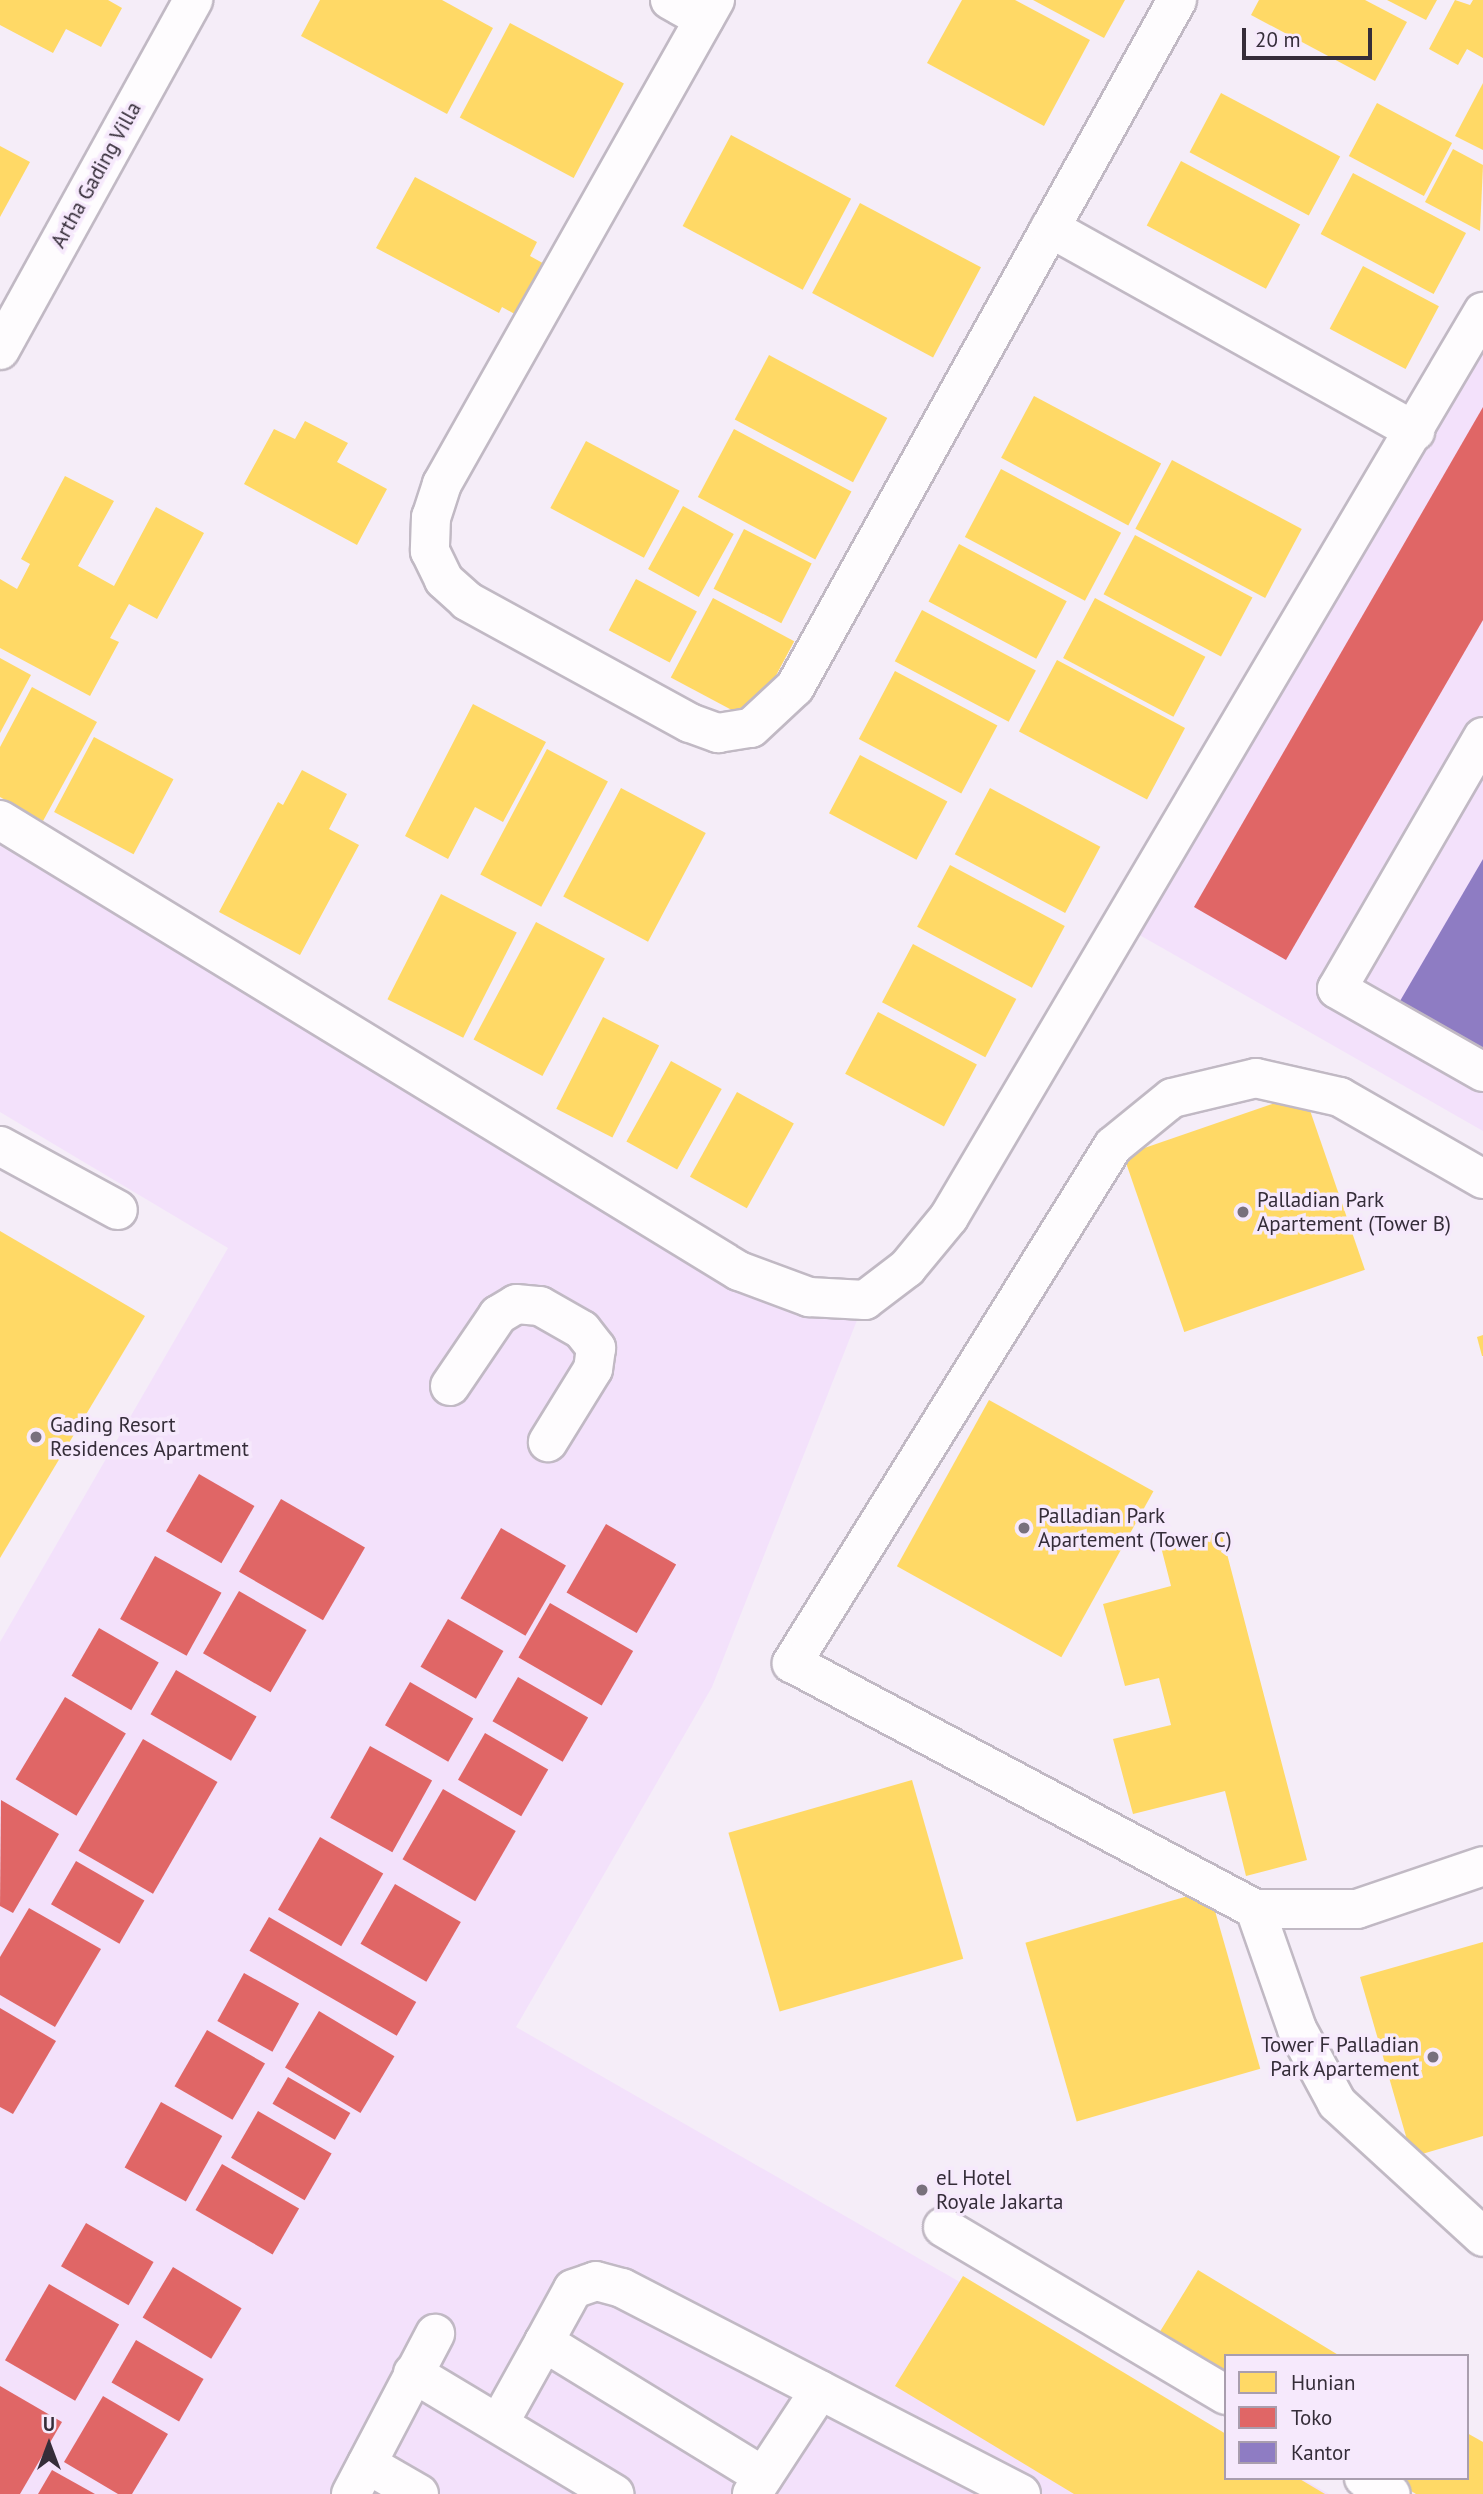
<!DOCTYPE html>
<html>
<head>
<meta charset="utf-8">
<style>
	body { margin:0 }
	#map { position:relative; width:1483px; height:2494px; overflow:hidden; background:#f5edf8; font-family:"PT Sans",sans-serif }
	div>[style] { position:absolute }
	[style*='--x'] { left:calc(var(--x)*1px); top:calc(var(--y)*1px); width:calc(var(--w)*1px); rotate:calc(var(--a)*1deg) }
	.built>* { inset:0; background:#f3e1fb }
	.homes>* { inset:0; background:#ffd966; transform-origin:0 0 }
	.shops>* { inset:0; background:#e06666; transform-origin:0 0 }
	.offices>* { inset:0; background:#8e7cc3 }
	.roads { filter:drop-shadow(2px 0 #c1b9c4) drop-shadow(-2px 0 #c1b9c4) drop-shadow(0 2px #c1b9c4) drop-shadow(0 -2px #c1b9c4) }
	.minor>* { height:38px; margin:-19px; padding:0 19px; transform-origin:19px; border-radius:19px; background:#fefcfe }
	.dots>* { width:19px; height:19px; translate:-50% -50%; box-sizing:border-box; border:4px solid #f6e9fc; border-radius:50% }
	span { translate:-50% -50%; white-space:nowrap; text-align:center; line-height:1.15; -webkit-text-stroke:7px #f6e9fc; paint-order:stroke }
	.street-label { font-size:21px; color:#352d39 }
	.poi-label { font-size:21px; color:#352d39 }
	.left { translate:0 -50%; text-align:left }
	.right { translate:-100% -50%; text-align:right }
	.legend { position:absolute; left:1224px; top:2354px; width:245px; height:126px; box-sizing:border-box; background:#f6e9fc; border:2px solid #a99eae; margin:0; padding:9px 12px; list-style:none; font-size:21px; color:#352d39 }
	.legend li { display:flex; align-items:center; gap:14px; height:35px }
	.legend b { width:35px; border:2px solid #a99eae }
	.north { position:absolute; left:14px; top:2410px; width:70px; height:70px; -webkit-text-stroke:5px #f6e9fc; paint-order:stroke; rotate:0deg; font-size:19px; font-weight:700; line-height:28px; text-align:center; color:#352d39 }
	.north::after { content:''; display:block; margin:auto; width:24px; height:32px; background:#352d39; clip-path:polygon(50% 0,100% 100%,50% 72%,0 100%) }
	.scale { position:absolute; left:1242px; top:28px; width:130px; height:32px; box-sizing:border-box; border:4px solid #352d39; border-top:0; padding-left:9px; font-size:21px; line-height:24px; white-space:nowrap; color:#352d39; -webkit-text-stroke:5px #f6e9fc; paint-order:stroke }
</style>
</head>
<body>
<div id="map">
	<div class="built">
		<div style="clip-path:polygon(1483px 312px,1483px 1131px,1122px 925px)"></div>
		<div style="clip-path:polygon(0 820px,747px 1274px,865px 1300px,712px 1687px,516px 2027px,1226px 2435px,1226px 2478px,1301px 2478px,1329px 2494px,0 2494px,0 1642px,228px 1248px,0 1112px)"></div>
	</div>
	<div class="homes">
		<div style="clip-path:polygon(0 0,108px 0,122px 8px,101px 47px,66px 29px,53px 53px,0 25px)"></div>
		<div style="clip-path:polygon(320px 0,442px 0,493px 28px,447px 114px,301px 36px)"></div>
		<div style="clip-path:polygon(962px 0,1015px 0,1090px 40px,1044px 126px,927px 63px)"></div>
		<div style="clip-path:polygon(1033px 0,1125px 0,1104px 38px)"></div>
		<div style="clip-path:polygon(1259px 0,1365px 0,1407px 22px,1375px 81px,1251px 15px)"></div>
		<div style="clip-path:polygon(1387px 0,1437px 0,1426px 20px)"></div>
		<div style="clip-path:polygon(1455px 0,1470px 5px,1473px 0,1483px 0,1483px 58px,1467px 49px,1458px 65px,1429px 49px)"></div>
		<div style="left:510px;top:23px;width:129px;height:107px;rotate:28deg"></div>
		<div style="clip-path:polygon(1483px 83px,1483px 150px,1455px 136px)"></div>
		<div style="left:1221px;top:93px;width:135px;height:67px;rotate:28deg"></div>
		<div style="left:1377px;top:103px;width:85px;height:60px;rotate:28deg"></div>
		<div style="left:731px;top:135px;width:136px;height:103px;rotate:28deg"></div>
		<div style="clip-path:polygon(0 146px,30px 162px,0 217px)"></div>
		<div style="clip-path:polygon(1453px 149px,1483px 165px,1480px 231px,1425px 202px)"></div>
		<div style="left:1181px;top:161px;width:135px;height:73px;rotate:28deg"></div>
		<div style="left:1353px;top:173px;width:128px;height:69px;rotate:28deg"></div>
		<div style="clip-path:polygon(415px 177px,537px 242px,530px 256px,548px 266px,520px 317px,502px 307px,499px 313px,376px 248px)"></div>
		<div style="left:860px;top:203px;width:137px;height:102px;rotate:28deg"></div>
		<div style="left:1363px;top:266px;width:86px;height:71px;rotate:28deg"></div>
		<div style="left:769px;top:355px;width:134px;height:73px;rotate:28deg"></div>
		<div style="left:1034px;top:396px;width:144px;height:70px;rotate:28deg"></div>
		<div style="clip-path:polygon(305px 421px,348px 443px,337px 462px,387px 489px,357px 545px,244px 484px,274px 429px,295px 439px)"></div>
		<div style="left:734px;top:429px;width:133px;height:77px;rotate:28deg"></div>
		<div style="left:586px;top:441px;width:106px;height:76px;rotate:28deg"></div>
		<div style="left:1172px;top:460px;width:147px;height:78px;rotate:28deg"></div>
		<div style="left:1001px;top:469px;width:136px;height:77px;rotate:28deg"></div>
		<div style="clip-path:polygon(65px 476px,114px 501px,78px 566px,114px 586px,156px 507px,204px 533px,157px 619px,129px 604px,110px 638px,119px 642px,90px 696px,0 648px,0 579px,17px 589px,30px 564px,21px 559px)"></div>
		<div style="left:683px;top:506px;width:58px;height:72px;rotate:29deg"></div>
		<div style="left:744px;top:529px;width:76px;height:67px;rotate:27deg"></div>
		<div style="left:1135px;top:535px;width:133px;height:67px;rotate:28deg"></div>
		<div style="left:959px;top:544px;width:122px;height:65px;rotate:28deg"></div>
		<div style="left:636px;top:579px;width:69px;height:58px;rotate:28deg"></div>
		<div style="left:713px;top:598px;width:92px;height:90px;rotate:28deg"></div>
		<div style="left:1095px;top:598px;width:125px;height:68px;rotate:28deg"></div>
		<div style="left:922px;top:610px;width:129px;height:58px;rotate:28deg"></div>
		<div style="clip-path:polygon(0 658px,31px 675px,0 733px)"></div>
		<div style="left:1057px;top:660px;width:145px;height:81px;rotate:28deg"></div>
		<div style="left:895px;top:671px;width:116px;height:77px;rotate:28deg"></div>
		<div style="clip-path:polygon(32px 687px,97px 722px,43px 821px,0 797px,0 747px)"></div>
		<div style="clip-path:polygon(473px 704px,546px 742px,503px 822px,475px 807px,448px 859px,405px 836px)"></div>
		<div style="left:94px;top:737px;width:90px;height:85px;rotate:28deg"></div>
		<div style="left:547px;top:749px;width:69px;height:142px;rotate:28deg"></div>
		<div style="left:860px;top:755px;width:99px;height:66px;rotate:28deg"></div>
		<div style="clip-path:polygon(302px 770px,347px 794px,329px 829px,359px 845px,300px 955px,219px 912px,278px 802px,283px 805px)"></div>
		<div style="left:621px;top:788px;width:96px;height:123px;rotate:28deg"></div>
		<div style="left:990px;top:788px;width:125px;height:75px;rotate:28deg"></div>
		<div style="left:950px;top:865px;width:130px;height:70px;rotate:28deg"></div>
		<div style="left:441px;top:894px;width:85px;height:118px;rotate:27deg"></div>
		<div style="left:536px;top:922px;width:78px;height:133px;rotate:28deg"></div>
		<div style="left:913px;top:944px;width:117px;height:66px;rotate:28deg"></div>
		<div style="left:878px;top:1012px;width:112px;height:70px;rotate:28deg"></div>
		<div style="left:603px;top:1017px;width:63px;height:103px;rotate:27deg"></div>
		<div style="left:671px;top:1061px;width:58px;height:92px;rotate:29deg"></div>
		<div style="left:737px;top:1092px;width:65px;height:97px;rotate:29deg"></div>
		<div style="left:1304px;top:1093px;width:187px;height:191px;rotate:71deg"></div>
		<div style="clip-path:polygon(0 1231px,145px 1316px,0 1558px)"></div>
		<div style="clip-path:polygon(1483px 1335px,1483px 1356px,1482px 1356px,1477px 1337px)"></div>
		<div style="left:989px;top:1400px;width:188px;height:190px;rotate:29deg"></div>
		<div style="clip-path:polygon(1221px 1531px,1307px 1860px,1246px 1876px,1225px 1791px,1133px 1814px,1113px 1739px,1171px 1725px,1159px 1678px,1125px 1686px,1103px 1604px,1171px 1586px,1161px 1547px)"></div>
		<div style="left:912px;top:1780px;width:186px;height:191px;rotate:74deg"></div>
		<div style="left:1209px;top:1890px;width:186px;height:191px;rotate:74deg"></div>
		<div style="clip-path:polygon(1483px 1942px,1483px 2136px,1412px 2157px,1360px 1977px)"></div>
		<div style="clip-path:polygon(1198px 2270px,1340px 2356px,1226px 2356px,1226px 2380px,1156px 2338px)"></div>
		<div style="clip-path:polygon(963px 2276px,1226px 2434px,1226px 2478px,1298px 2478px,1325px 2494px,1074px 2494px,895px 2386px)"></div>
		<div style="clip-path:polygon(1467px 2433px,1483px 2442px,1483px 2494px,1416px 2494px,1390px 2478px,1467px 2478px)"></div>
	</div>
	<div class="shops">
		<div style="clip-path:polygon(1483px 407px,1483px 620px,1286px 960px,1194px 907px)"></div>
		<div style="left:199px;top:1474px;width:64px;height:66px;rotate:30deg"></div>
		<div style="left:281px;top:1499px;width:97px;height:84px;rotate:30deg"></div>
		<div style="left:606px;top:1524px;width:81px;height:79px;rotate:30deg"></div>
		<div style="left:501px;top:1528px;width:75px;height:81px;rotate:30deg"></div>
		<div style="left:155px;top:1556px;width:76px;height:72px;rotate:29deg"></div>
		<div style="left:239px;top:1591px;width:78px;height:72px;rotate:30deg"></div>
		<div style="left:550px;top:1603px;width:96px;height:63px;rotate:30deg"></div>
		<div style="left:448px;top:1619px;width:64px;height:55px;rotate:30deg"></div>
		<div style="left:99px;top:1628px;width:69px;height:55px;rotate:30deg"></div>
		<div style="left:176px;top:1670px;width:93px;height:51px;rotate:30deg"></div>
		<div style="left:518px;top:1677px;width:81px;height:51px;rotate:30deg"></div>
		<div style="left:410px;top:1682px;width:73px;height:50px;rotate:30deg"></div>
		<div style="left:65px;top:1697px;width:71px;height:96px;rotate:31deg"></div>
		<div style="left:485px;top:1733px;width:73px;height:54px;rotate:30deg"></div>
		<div style="left:143px;top:1739px;width:86px;height:129px;rotate:30deg"></div>
		<div style="left:370px;top:1746px;width:71px;height:82px;rotate:29deg"></div>
		<div style="left:443px;top:1789px;width:84px;height:81px;rotate:30deg"></div>
		<div style="clip-path:polygon(1px 1800px,59px 1834px,13px 1913px,0 1906px)"></div>
		<div style="left:320px;top:1837px;width:73px;height:84px;rotate:30deg"></div>
		<div style="left:76px;top:1861px;width:79px;height:50px;rotate:30deg"></div>
		<div style="left:395px;top:1884px;width:76px;height:69px;rotate:30deg"></div>
		<div style="clip-path:polygon(29px 1908px,101px 1949px,55px 2027px,0 1995px,0 1957px)"></div>
		<div style="left:269px;top:1917px;width:170px;height:39px;rotate:30deg"></div>
		<div style="left:244px;top:1973px;width:63px;height:55px;rotate:29deg"></div>
		<div style="clip-path:polygon(0 2008px,56px 2041px,13px 2114px,0 2107px)"></div>
		<div style="left:319px;top:2011px;width:88px;height:66px;rotate:31deg"></div>
		<div style="left:207px;top:2030px;width:67px;height:65px;rotate:30deg"></div>
		<div style="left:288px;top:2077px;width:72px;height:31px;rotate:30deg"></div>
		<div style="left:161px;top:2102px;width:70px;height:75px;rotate:29deg"></div>
		<div style="left:258px;top:2111px;width:85px;height:54px;rotate:30deg"></div>
		<div style="left:222px;top:2164px;width:89px;height:53px;rotate:30deg"></div>
		<div style="left:86px;top:2223px;width:78px;height:50px;rotate:30deg"></div>
		<div style="left:173px;top:2267px;width:80px;height:59px;rotate:31deg"></div>
		<div style="left:49px;top:2284px;width:81px;height:88px;rotate:30deg"></div>
		<div style="left:136px;top:2340px;width:78px;height:49px;rotate:30deg"></div>
		<div style="clip-path:polygon(0 2386px,62px 2422px,20px 2494px,0 2494px)"></div>
		<div style="clip-path:polygon(103px 2396px,168px 2434px,132px 2494px,118px 2494px,64px 2462px)"></div>
		<div style="clip-path:polygon(52px 2470px,95px 2494px,38px 2494px)"></div>
	</div>
	<div class="offices">
		<div style="clip-path:polygon(1483px 859px,1483px 1049px,1400px 1001px)"></div>
	</div>
	<div class="roads">
		<div class="minor">
			<div style="--x:670;--y:0;--w:39;--a:29"></div>
			<div style="--x:715;--y:0;--w:556;--a:119.43"></div>
			<div style="--x:442;--y:484;--w:35;--a:108"></div>
			<div style="--x:431;--y:517;--w:34;--a:92"></div>
			<div style="--x:430;--y:551;--w:32;--a:64"></div>
			<div style="--x:444;--y:580;--w:31;--a:42"></div>
			<div style="--x:467;--y:601;--w:254;--a:28.7"></div>
			<div style="--x:690;--y:723;--w:30;--a:20"></div>
			<div style="--x:718;--y:733;--w:33;--a:-9"></div>
			<div style="--x:751;--y:728;--w:60;--a:-43"></div>
			<div style="--x:795;--y:687;--w:786;--a:-60.92"></div>
			<div style="--x:1050;--y:228;--w:418;--a:29.1"></div>
			<div style="--x:0;--y:350;--w:400;--a:-61.1"></div>
			<div style="--x:1483;--y:737;--w:291;--a:120.1"></div>
			<div style="--x:1337;--y:989;--w:168;--a:29.6"></div>
			<div style="--x:0;--y:820;--w:866;--a:31.4"></div>
			<div style="--x:739;--y:1271;--w:75;--a:20.4"></div>
			<div style="--x:809;--y:1297;--w:56;--a:3.1"></div>
			<div style="--x:865;--y:1300;--w:53;--a:-37.3"></div>
			<div style="--x:907;--y:1268;--w:66;--a:-50.5"></div>
			<div style="--x:949;--y:1217;--w:1051;--a:-59.46"></div>
			<div style="--x:0;--y:1146;--w:134;--a:28.5"></div>
			<div style="--x:1483;--y:1179;--w:165;--a:-150.2"></div>
			<div style="--x:1340;--y:1097;--w:86;--a:-167.3"></div>
			<div style="--x:1256;--y:1078;--w:86;--a:166.6"></div>
			<div style="--x:1172;--y:1098;--w:76;--a:140.9"></div>
			<div style="--x:1113;--y:1146;--w:609;--a:121.84"></div>
			<div style="--x:792;--y:1663;--w:524;--a:27.98"></div>
			<div style="--x:1255;--y:1909;--w:102;--a:0"></div>
			<div style="--x:1357;--y:1909;--w:133;--a:-18.8"></div>
			<div style="--x:450;--y:1386;--w:86;--a:-55.9"></div>
			<div style="--x:498;--y:1315;--w:21;--a:-31"></div>
			<div style="--x:516;--y:1304;--w:24;--a:5"></div>
			<div style="--x:540;--y:1306;--w:48;--a:29.7"></div>
			<div style="--x:582;--y:1330;--w:23;--a:52"></div>
			<div style="--x:596;--y:1348;--w:21;--a:98"></div>
			<div style="--x:593;--y:1369;--w:86;--a:121.7"></div>
			<div style="--x:1255;--y:1909;--w:127;--a:70.7"></div>
			<div style="--x:1297;--y:2029;--w:84;--a:61.6"></div>
			<div style="--x:1337;--y:2103;--w:198;--a:42.5"></div>
			<div style="--x:943;--y:2227;--w:329;--a:30.7"></div>
			<div style="--x:544;--y:2342;--w:60;--a:-61.3"></div>
			<div style="--x:573;--y:2289;--w:24;--a:-19"></div>
			<div style="--x:596;--y:2281;--w:27;--a:15"></div>
			<div style="--x:622;--y:2288;--w:449;--a:27.3"></div>
			<div style="--x:413;--y:2373;--w:235;--a:31"></div>
			<div style="--x:499;--y:2423;--w:93;--a:-60.9"></div>
			<div style="--x:544;--y:2342;--w:257;--a:31.5"></div>
			<div style="--x:367;--y:2464;--w:60;--a:30"></div>
			<div style="--x:1364;--y:2478;--w:31;--a:31"></div>
			<div style="--x:351;--y:2494;--w:181;--a:-62.3"></div>
			<div style="--x:752;--y:2494;--w:124;--a:-56.8"></div>
		</div>
	</div>
	<div class="dots">
		<div style="left:1243px;top:1212px;background:#78707c"></div>
		<div style="left:36px;top:1437px;background:#78707c"></div>
		<div style="left:1024px;top:1528px;background:#78707c"></div>
		<div style="left:1433px;top:2057px;background:#78707c"></div>
		<div style="left:922px;top:2190px;background:#78707c"></div>
	</div>
	<div class="street-label">
		<span style="left:96px;top:175px;rotate:-61deg">Artha Gading Villa</span>
	</div>
	<div class="poi-label">
		<span class="left" style="left:1257px;top:1212px">Palladian Park<br>Apartement (Tower B)</span>
		<span class="left" style="left:50px;top:1437px">Gading Resort<br>Residences Apartment</span>
		<span class="left" style="left:1038px;top:1528px">Palladian Park<br>Apartement (Tower C)</span>
		<span class="right" style="left:1419px;top:2057px">Tower F Palladian<br>Park Apartement</span>
		<span class="left" style="left:936px;top:2190px">eL Hotel<br>Royale Jakarta</span>
	</div>
	<ul class="legend">
	<li><b style="height:19px;background:#ffd966"></b>Hunian</li>
	<li><b style="height:19px;background:#e06666"></b>Toko</li>
	<li><b style="height:19px;background:#8e7cc3"></b>Kantor</li>
	</ul>
	<div class="north">U</div>
	<div class="scale">20 m</div>
</div>
</body>
</html>
